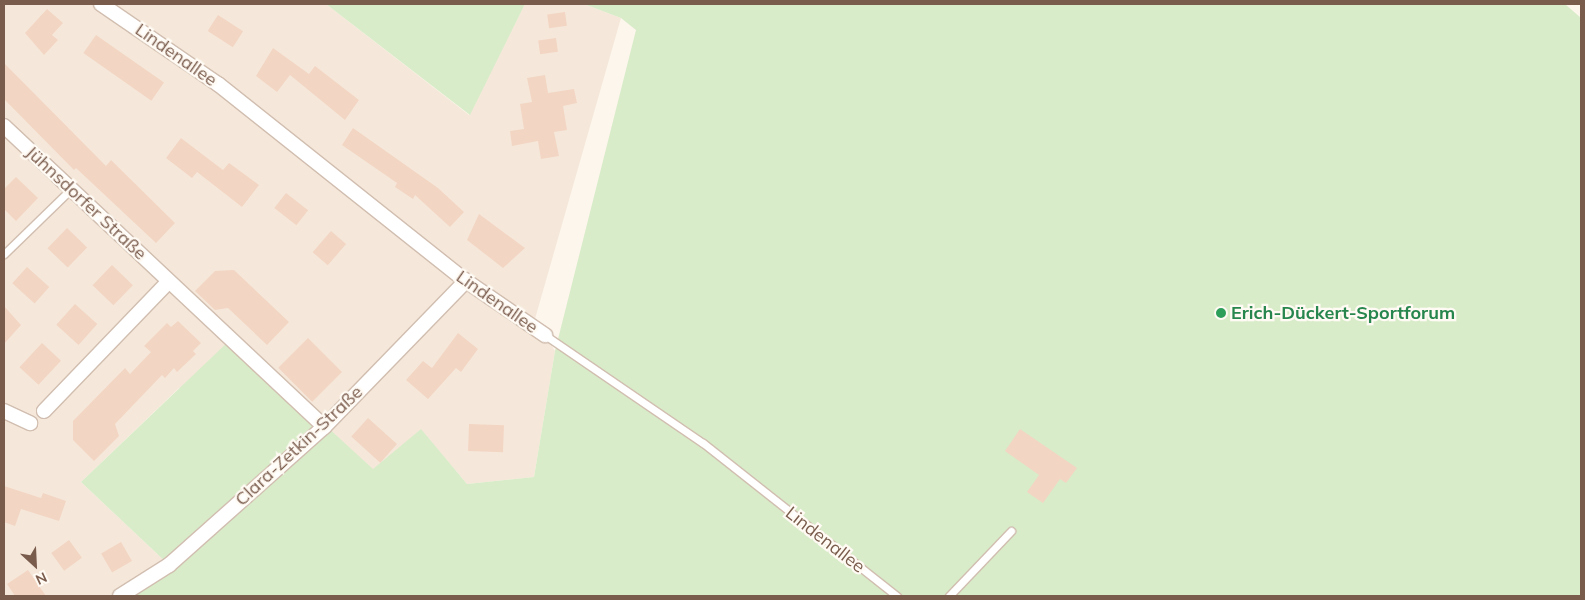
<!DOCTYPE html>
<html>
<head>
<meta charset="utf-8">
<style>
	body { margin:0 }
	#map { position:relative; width:1585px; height:600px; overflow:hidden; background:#fdf6ec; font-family:Mulish,sans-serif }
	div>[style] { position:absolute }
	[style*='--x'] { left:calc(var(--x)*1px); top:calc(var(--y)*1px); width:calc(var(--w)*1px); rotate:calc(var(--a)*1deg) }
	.residential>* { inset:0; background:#f5e8da }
	.green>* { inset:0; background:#d8ecc9 }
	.building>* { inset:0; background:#f3d5c3; transform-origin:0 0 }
	.roads { filter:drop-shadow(1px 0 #d1beb0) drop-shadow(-1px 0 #d1beb0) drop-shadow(0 1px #d1beb0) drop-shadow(0 -1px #d1beb0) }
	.service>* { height:7px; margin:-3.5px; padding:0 3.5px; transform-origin:3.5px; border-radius:3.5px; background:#fff }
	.minor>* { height:14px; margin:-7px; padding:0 7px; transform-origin:7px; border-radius:7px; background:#fff }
	.dots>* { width:14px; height:14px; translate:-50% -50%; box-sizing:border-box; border:2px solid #fffaf3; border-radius:50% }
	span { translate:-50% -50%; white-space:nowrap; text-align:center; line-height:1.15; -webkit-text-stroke:4.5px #fffaf3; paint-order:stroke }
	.street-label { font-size:18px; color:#7a5c4d }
	.leisure-label { font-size:18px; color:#27864d; font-weight:700 }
	.left { translate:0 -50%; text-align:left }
	.frame { position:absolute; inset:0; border:5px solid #7a5c4d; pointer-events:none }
	.north { position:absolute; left:10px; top:540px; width:50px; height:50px; -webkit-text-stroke:4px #fffaf3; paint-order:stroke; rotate:155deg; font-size:14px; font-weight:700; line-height:20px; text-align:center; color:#7a5c4d }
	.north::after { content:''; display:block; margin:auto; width:18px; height:22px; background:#7a5c4d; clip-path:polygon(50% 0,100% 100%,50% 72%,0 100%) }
</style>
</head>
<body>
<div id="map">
	<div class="residential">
		<div style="clip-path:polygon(4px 4px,326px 4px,469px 115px,525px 4px,584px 4px,621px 18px,535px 319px,555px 351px,534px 477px,467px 484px,421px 430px,373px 470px,324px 427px,179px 388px,81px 482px,169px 565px,120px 596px,4px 596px)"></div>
	</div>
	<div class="green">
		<div style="clip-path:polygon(326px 4px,525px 4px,470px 115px)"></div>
		<div style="clip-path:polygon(584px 4px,1565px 4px,1581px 18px,1581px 596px,120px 596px,169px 565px,81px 482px,231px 339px,373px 469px,421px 429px,467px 484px,534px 477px,555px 351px,636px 30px,621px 18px)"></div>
	</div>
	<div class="building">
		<div style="clip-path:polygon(47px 9px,63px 23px,52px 35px,58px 40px,44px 55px,25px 33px)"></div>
		<div style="left:565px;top:12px;width:14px;height:18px;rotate:82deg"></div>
		<div style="left:218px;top:15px;width:30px;height:19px;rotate:33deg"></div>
		<div style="left:96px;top:35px;width:83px;height:22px;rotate:35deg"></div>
		<div style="left:556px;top:38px;width:14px;height:18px;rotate:82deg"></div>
		<div style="clip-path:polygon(273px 48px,309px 74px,315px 66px,359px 100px,345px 120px,290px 75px,277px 92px,256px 76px)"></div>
		<div style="clip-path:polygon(4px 63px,106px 166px,111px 160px,175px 223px,156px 243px,76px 168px,74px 170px,4px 99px)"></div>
		<div style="clip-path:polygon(545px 75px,548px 93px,574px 89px,577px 103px,563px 106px,567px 130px,554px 132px,559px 156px,541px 159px,538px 141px,512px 146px,510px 131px,524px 129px,520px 104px,532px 102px,527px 78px)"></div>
		<div style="clip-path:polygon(353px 128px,438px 188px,464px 212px,450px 227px,415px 195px,413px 199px,395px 187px,397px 183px,342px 145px)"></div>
		<div style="clip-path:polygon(181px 138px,223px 170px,229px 163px,259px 185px,242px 207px,197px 172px,192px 178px,166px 158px)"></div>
		<div style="clip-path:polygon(16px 177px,38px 198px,16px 221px,4px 209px,4px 189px)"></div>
		<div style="left:286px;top:193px;width:28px;height:19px;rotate:38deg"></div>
		<div style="clip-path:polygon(479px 214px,525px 248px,503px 268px,467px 240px)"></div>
		<div style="left:67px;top:228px;width:28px;height:28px;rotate:44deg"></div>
		<div style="left:331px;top:231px;width:20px;height:28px;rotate:41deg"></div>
		<div style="left:112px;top:265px;width:29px;height:28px;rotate:44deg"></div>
		<div style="left:27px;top:267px;width:30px;height:22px;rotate:42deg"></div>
		<div style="clip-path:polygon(234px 270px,289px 322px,267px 345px,228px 308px,215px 310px,195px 291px,215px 271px)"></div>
		<div style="left:75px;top:304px;width:30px;height:28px;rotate:42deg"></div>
		<div style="clip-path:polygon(4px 306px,21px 325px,4px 344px)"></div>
		<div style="clip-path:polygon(178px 321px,201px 343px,193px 351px,196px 354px,177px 372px,174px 368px,165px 378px,162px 375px,115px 424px,119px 436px,94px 461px,73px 440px,73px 421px,125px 368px,130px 374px,151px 352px,144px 346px,167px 323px,171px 327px)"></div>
		<div style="clip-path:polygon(458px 333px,478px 349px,461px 372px,456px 368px,428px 399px,406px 380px,423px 361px,432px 368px)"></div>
		<div style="left:308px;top:338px;width:48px;height:42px;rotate:45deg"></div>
		<div style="left:42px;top:343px;width:26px;height:33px;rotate:43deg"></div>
		<div style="left:368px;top:418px;width:39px;height:25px;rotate:42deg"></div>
		<div style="left:469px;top:424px;width:35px;height:27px;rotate:2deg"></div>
		<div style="clip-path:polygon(1020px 429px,1077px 468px,1066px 483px,1060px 479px,1043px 503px,1027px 492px,1039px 475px,1005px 451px)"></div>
		<div style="clip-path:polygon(4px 486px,41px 498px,43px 493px,66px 501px,59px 521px,21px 509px,15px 526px,4px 522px)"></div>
		<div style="left:69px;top:540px;width:22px;height:22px;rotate:54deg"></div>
		<div style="left:121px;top:542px;width:22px;height:23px;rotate:60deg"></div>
		<div style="clip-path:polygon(28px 570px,46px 596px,15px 596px,7px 584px)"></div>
	</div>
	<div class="roads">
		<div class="service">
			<div style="--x:4;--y:254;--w:93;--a:-44.1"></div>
			<div style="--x:545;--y:335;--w:191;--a:34.4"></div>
			<div style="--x:703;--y:443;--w:247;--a:38.3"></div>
			<div style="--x:949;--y:596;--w:90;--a:-46.4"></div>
		</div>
		<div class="minor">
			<div style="--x:101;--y:4;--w:142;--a:34.4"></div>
			<div style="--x:218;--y:84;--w:317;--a:38.5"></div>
			<div style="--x:466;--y:281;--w:96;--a:34.4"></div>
			<div style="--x:4;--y:126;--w:439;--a:43.2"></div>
			<div style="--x:4;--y:411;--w:29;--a:25"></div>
			<div style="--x:44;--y:411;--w:180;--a:-46.1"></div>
			<div style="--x:120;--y:596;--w:58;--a:-32.3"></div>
			<div style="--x:169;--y:565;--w:208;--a:-41.7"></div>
			<div style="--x:324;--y:427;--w:204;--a:-45.8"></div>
		</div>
	</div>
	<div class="dots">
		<div style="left:1221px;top:313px;background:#2e9e5b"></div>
	</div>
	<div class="street-label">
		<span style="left:176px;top:55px;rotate:35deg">Lindenallee</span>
		<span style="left:86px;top:203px;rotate:43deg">Jühnsdorfer Straße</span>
		<span style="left:497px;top:302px;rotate:35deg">Lindenallee</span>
		<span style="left:299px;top:446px;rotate:-43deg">Clara-Zetkin-Straße</span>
		<span style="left:825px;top:540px;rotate:38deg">Lindenallee</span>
	</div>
	<div class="leisure-label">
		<span class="left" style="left:1231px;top:313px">Erich-Dückert-Sportforum</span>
	</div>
	<div class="frame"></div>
	<div class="north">N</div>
</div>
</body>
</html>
